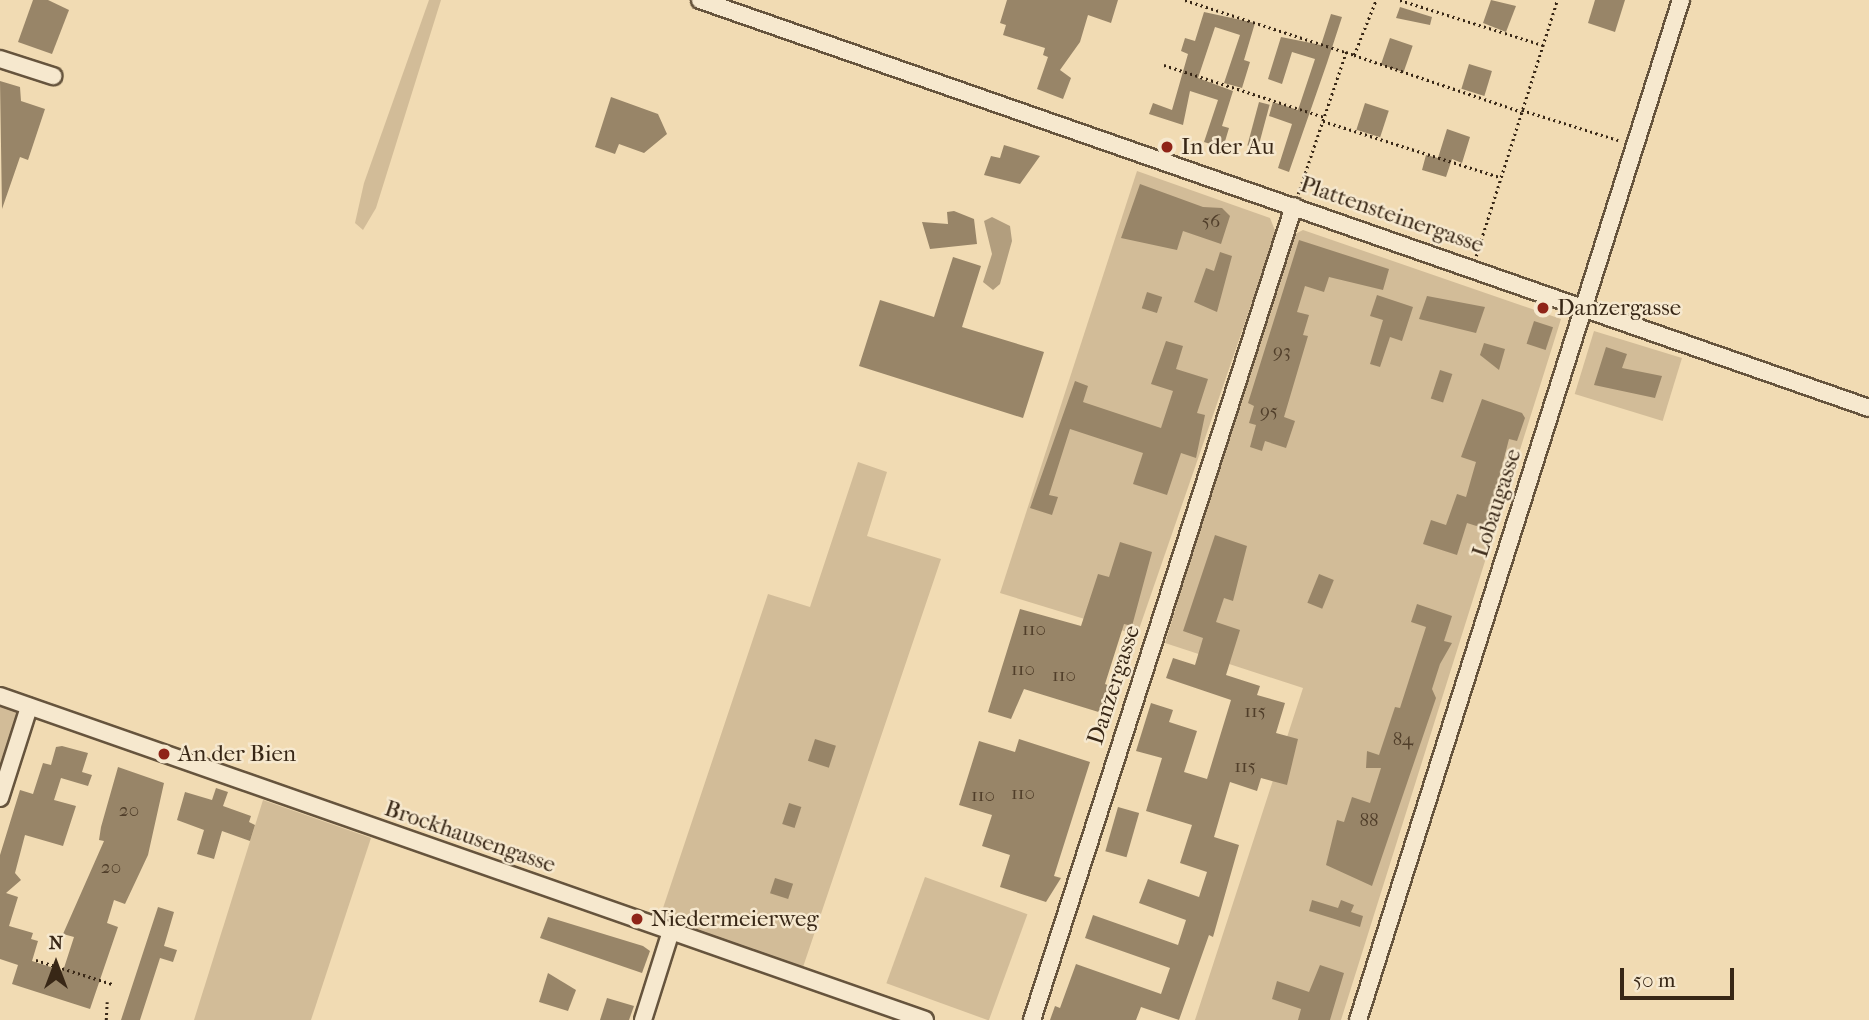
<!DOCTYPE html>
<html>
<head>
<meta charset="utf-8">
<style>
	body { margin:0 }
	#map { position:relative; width:1869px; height:1020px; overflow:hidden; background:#f1dbb3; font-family:"IM FELL French Canon",serif }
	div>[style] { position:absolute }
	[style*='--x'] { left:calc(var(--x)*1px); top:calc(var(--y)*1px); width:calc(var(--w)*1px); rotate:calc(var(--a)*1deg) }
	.green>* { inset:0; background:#d2bc98; transform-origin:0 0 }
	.water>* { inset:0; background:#b29e7e }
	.building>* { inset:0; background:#988568; transform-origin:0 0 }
	.path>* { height:2.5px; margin-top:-1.25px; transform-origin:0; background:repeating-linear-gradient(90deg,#382716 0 2px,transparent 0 5.5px) }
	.roads { filter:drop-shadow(2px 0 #66543d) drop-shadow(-2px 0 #66543d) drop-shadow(0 2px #66543d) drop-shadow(0 -2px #66543d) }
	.minor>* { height:16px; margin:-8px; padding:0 8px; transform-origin:8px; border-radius:8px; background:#f6e8ce }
	.dots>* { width:19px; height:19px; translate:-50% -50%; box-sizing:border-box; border:4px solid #f6e8ce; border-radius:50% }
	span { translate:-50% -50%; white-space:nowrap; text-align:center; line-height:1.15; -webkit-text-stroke:5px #f6e8ce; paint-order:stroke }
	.number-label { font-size:19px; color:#503e2a }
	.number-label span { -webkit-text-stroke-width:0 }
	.poi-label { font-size:23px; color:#382716 }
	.left { translate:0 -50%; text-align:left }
	.street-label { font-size:23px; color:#382716 }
	.north { position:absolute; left:21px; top:929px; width:70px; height:70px; -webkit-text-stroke:5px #f6e8ce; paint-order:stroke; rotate:0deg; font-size:19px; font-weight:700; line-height:28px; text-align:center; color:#382716 }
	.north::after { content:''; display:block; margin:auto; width:24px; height:32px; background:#382716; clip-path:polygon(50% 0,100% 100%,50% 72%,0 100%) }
	.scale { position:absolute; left:1620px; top:968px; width:114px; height:32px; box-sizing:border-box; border:4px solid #382716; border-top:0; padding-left:9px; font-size:21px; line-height:24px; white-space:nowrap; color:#382716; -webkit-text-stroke:5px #f6e8ce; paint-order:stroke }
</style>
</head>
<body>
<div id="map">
	<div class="green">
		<div style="clip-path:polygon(429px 0,441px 0,376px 208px,363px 230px,355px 223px,364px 183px)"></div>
		<div style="clip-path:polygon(1137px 171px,1270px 218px,1276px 233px,1137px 635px,1000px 593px)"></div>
		<div style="clip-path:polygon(1303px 230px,1561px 319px,1341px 1020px,1195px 1020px,1303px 688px,1165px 643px,1177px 604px,1173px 597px,1289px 237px)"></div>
		<div style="left:1594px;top:331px;width:92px;height:66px;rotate:17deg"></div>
		<div style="clip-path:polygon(858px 462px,887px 472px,867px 536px,941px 559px,802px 970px,660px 917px,768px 594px,810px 607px)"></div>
		<div style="clip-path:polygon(0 706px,20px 713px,0 776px)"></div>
		<div style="clip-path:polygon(263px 800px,371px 838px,311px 1020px,194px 1020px)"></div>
		<div style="left:925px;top:877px;width:109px;height:113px;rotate:20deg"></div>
	</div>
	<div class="water">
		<div style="clip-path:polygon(992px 217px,1010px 226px,1012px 241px,1000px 284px,993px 290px,983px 282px,992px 254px,984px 221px)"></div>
	</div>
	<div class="building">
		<div style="clip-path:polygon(33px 0,48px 0,69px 10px,52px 54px,18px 42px)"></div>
		<div style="clip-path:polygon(1007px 0,1118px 0,1111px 23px,1088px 15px,1080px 42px,1060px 70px,1071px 78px,1063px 99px,1037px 89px,1048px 57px,1043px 55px,1045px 48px,1003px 35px,1006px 25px,1000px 23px)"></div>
		<div style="clip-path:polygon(1491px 0,1516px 6px,1506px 32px,1483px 23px)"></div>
		<div style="clip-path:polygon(1595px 0,1625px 0,1615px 32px,1588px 23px)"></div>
		<div style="clip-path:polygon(1400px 7px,1432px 17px,1430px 25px,1396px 18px)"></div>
		<div style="clip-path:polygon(1204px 12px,1255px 23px,1244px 60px,1250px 62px,1242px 88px,1224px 83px,1240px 35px,1215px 27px,1198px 78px,1233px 91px,1222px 126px,1229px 128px,1223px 148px,1204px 142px,1218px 100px,1190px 91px,1183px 125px,1149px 114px,1153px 103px,1172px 110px,1188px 54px,1181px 51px,1185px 38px,1195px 41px)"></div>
		<div style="clip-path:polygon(1331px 14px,1342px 17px,1327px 63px,1289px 172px,1278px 168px,1292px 124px,1269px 116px,1273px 102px,1298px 110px,1315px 59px,1292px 52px,1282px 84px,1268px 79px,1281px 37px,1321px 45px)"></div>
		<div style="left:1390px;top:38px;width:24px;height:28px;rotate:19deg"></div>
		<div style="left:1469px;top:64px;width:24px;height:26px;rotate:17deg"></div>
		<div style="clip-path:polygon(0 81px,20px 87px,21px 101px,45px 109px,28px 160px,20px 157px,2px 209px)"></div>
		<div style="clip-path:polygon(611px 97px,658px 114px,667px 134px,644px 153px,619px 144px,615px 154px,595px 147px)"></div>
		<div style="left:1259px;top:102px;width:11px;height:45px;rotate:15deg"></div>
		<div style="left:1365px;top:103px;width:25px;height:28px;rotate:18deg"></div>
		<div style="clip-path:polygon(1447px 129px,1470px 137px,1462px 163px,1452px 159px,1446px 177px,1422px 170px,1426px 155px,1438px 158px)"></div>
		<div style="clip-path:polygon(1004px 145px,1040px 156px,1020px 184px,984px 175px,991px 156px,1000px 158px)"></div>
		<div style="clip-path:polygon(1140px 184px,1203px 207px,1222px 208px,1230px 216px,1221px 244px,1183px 231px,1177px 250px,1121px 238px)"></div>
		<div style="clip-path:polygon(954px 211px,974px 219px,977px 244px,930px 249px,922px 222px,948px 224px,947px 212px)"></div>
		<div style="clip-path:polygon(1299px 240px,1389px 269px,1383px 290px,1329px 277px,1324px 292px,1305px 286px,1297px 312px,1309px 315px,1303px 335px,1308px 336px,1284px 417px,1295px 421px,1286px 448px,1265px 441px,1262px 451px,1250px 447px,1256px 425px,1249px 423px,1254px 406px,1248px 403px)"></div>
		<div style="clip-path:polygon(1220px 252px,1232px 256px,1217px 312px,1194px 302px,1206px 268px,1214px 271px)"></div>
		<div style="clip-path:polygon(953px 257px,981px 266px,962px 327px,1044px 352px,1023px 418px,859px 366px,880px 300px,934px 317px)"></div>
		<div style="left:1147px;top:292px;width:16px;height:17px;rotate:18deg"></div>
		<div style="clip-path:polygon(1377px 295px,1413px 307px,1402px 341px,1390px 337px,1380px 367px,1370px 364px,1383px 320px,1370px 316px)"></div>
		<div style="clip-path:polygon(1427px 296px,1485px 307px,1476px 333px,1419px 319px)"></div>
		<div style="left:1534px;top:321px;width:20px;height:24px;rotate:18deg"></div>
		<div style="clip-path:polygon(1166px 341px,1183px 346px,1176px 369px,1208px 379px,1197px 413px,1205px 415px,1196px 458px,1181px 453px,1167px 495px,1133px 484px,1143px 453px,1070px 429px,1049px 495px,1058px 497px,1052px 515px,1030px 508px,1075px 381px,1088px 386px,1083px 402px,1161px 428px,1173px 391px,1151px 384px)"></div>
		<div style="clip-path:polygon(1484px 343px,1505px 349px,1499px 370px,1480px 355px)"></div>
		<div style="clip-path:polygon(1606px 347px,1627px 354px,1622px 368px,1662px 376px,1655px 398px,1594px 385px)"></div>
		<div style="left:1440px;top:370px;width:13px;height:30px;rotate:18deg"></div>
		<div style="clip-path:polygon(1482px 399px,1522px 413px,1525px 418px,1517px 441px,1509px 439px,1486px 529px,1467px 523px,1457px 555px,1423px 544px,1431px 520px,1446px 525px,1457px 494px,1466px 497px,1476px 462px,1461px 457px)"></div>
		<div style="clip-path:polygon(1215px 535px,1247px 546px,1233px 601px,1224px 598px,1216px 622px,1240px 630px,1226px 675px,1260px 686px,1257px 695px,1285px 703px,1276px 733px,1298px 739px,1287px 785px,1261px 778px,1257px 791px,1230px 782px,1214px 837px,1239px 845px,1213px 937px,1209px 935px,1179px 1020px,1141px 1007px,1136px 1020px,1050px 1020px,1055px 1006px,1060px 1008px,1076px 964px,1161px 994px,1170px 968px,1085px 938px,1093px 915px,1178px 945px,1186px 920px,1139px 903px,1148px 879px,1199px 897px,1207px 872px,1180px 863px,1192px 825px,1146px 811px,1162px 758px,1136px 751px,1151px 703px,1173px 710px,1169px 722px,1197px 731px,1184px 772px,1207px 779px,1231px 700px,1166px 678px,1173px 658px,1195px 665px,1203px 638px,1183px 631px)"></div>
		<div style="clip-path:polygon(1120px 542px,1152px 552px,1132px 626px,1124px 624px,1105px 684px,1113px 687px,1105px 714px,1024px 689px,1011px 719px,988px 712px,1020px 609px,1081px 626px,1098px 574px,1109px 577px)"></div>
		<div style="left:1319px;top:574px;width:16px;height:31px;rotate:22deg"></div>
		<div style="clip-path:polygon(1417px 604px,1452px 616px,1444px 641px,1452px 643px,1440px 664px,1432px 689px,1436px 698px,1372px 886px,1326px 865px,1337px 820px,1344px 822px,1352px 797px,1370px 803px,1381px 768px,1366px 768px,1367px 751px,1379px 755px,1395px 707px,1400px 708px,1426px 627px,1411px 622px)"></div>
		<div style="left:815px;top:739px;width:22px;height:23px;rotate:18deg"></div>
		<div style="clip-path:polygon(1019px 739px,1090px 762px,1054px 876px,1061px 878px,1046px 902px,1000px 887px,1010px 855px,982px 846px,992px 815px,959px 805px,979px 741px,1015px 752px)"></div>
		<div style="clip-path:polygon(62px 746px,88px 753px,82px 772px,92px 775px,88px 786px,61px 778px,54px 800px,76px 806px,63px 846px,25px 835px,15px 873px,21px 880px,6px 893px,18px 897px,9px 926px,33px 933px,31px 939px,38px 941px,32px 961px,63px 971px,74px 937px,63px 934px,104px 841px,99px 840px,101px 827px,118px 767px,164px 783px,148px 855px,125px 904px,114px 900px,107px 923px,118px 927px,90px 1009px,12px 984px,18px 965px,0 959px,0 855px,20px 790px,33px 794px,43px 763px,51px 765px,56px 747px)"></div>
		<div style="clip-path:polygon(216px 788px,228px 792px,223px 806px,251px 816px,249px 822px,255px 825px,250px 841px,222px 831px,214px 859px,197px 854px,204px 830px,177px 820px,185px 792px,212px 800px)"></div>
		<div style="left:789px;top:803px;width:13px;height:22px;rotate:18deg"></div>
		<div style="left:1118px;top:807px;width:22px;height:46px;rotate:16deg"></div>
		<div style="left:775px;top:878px;width:19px;height:16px;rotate:18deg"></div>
		<div style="clip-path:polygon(1312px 900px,1338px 908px,1341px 900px,1354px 905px,1351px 912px,1363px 916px,1360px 927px,1309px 911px)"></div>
		<div style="clip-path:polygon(158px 907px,174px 912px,164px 946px,177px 950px,173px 962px,160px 958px,140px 1020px,121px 1020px)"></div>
		<div style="clip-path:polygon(548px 917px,643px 946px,650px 951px,642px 973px,540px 938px)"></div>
		<div style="clip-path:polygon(1320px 965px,1344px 973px,1330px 1020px,1298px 1020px,1301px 1009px,1272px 999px,1277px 981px,1309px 992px)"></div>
		<div style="clip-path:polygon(548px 973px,576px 990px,568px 1011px,539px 1002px)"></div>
		<div style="clip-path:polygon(607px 998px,634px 1006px,629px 1020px,600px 1020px)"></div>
	</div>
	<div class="path">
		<div style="--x:1185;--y:0;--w:168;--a:18"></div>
		<div style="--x:1400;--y:0;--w:150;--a:17.5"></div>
		<div style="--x:1354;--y:55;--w:177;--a:18.7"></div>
		<div style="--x:1164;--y:65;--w:168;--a:18"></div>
		<div style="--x:1522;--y:110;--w:101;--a:17.4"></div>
		<div style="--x:1323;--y:121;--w:186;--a:17.6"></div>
		<div style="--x:1298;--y:194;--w:150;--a:-71.3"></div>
		<div style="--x:1346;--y:52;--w:9;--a:21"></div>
		<div style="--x:1354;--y:55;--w:59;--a:-68.2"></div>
		<div style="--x:1476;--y:256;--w:269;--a:-72.4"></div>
		<div style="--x:36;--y:960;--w:80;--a:17.5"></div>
		<div style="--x:106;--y:1020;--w:18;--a:-87"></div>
	</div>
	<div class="roads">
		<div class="minor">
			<div style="--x:700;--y:0;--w:1238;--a:19.24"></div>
			<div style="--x:0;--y:59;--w:56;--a:17.8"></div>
			<div style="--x:0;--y:696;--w:980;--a:19.3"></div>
			<div style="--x:0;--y:798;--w:96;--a:-72.3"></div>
			<div style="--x:643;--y:1020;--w:93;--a:-72.5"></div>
			<div style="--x:1032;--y:1020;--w:855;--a:-72.16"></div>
			<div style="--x:1358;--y:1020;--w:1070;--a:-72.43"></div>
		</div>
	</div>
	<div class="dots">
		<div style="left:1167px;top:147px;background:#8f2418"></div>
		<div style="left:1543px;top:308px;background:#8f2418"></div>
		<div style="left:164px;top:754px;background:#8f2418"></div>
		<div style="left:637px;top:919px;background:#8f2418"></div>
	</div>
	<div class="number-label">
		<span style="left:1211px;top:222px">56</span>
		<span style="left:1282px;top:352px">93</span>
		<span style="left:1269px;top:412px">95</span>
		<span style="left:1034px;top:630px">110</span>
		<span style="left:1023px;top:670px">110</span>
		<span style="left:1064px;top:676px">110</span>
		<span style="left:1255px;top:712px">115</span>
		<span style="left:1403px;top:740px">84</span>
		<span style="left:1245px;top:767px">115</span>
		<span style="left:1023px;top:794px">110</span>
		<span style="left:983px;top:796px">110</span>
		<span style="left:129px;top:811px">20</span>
		<span style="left:1369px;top:821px">88</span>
		<span style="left:111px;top:868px">20</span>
	</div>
	<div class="poi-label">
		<span class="left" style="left:1181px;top:147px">In der Au</span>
		<span class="left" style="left:1557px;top:308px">Danzergasse</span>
		<span class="left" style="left:178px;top:754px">An der Bien</span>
		<span class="left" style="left:651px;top:919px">Niedermeierweg</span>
	</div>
	<div class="street-label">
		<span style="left:1392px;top:215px;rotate:19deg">Plattensteinergasse</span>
		<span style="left:1497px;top:503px;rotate:-72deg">Lobaugasse</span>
		<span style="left:1114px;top:685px;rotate:-72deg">Danzergasse</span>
		<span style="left:470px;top:837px;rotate:19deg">Brockhausengasse</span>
	</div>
	<div class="north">N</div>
	<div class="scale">50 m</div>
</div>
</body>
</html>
